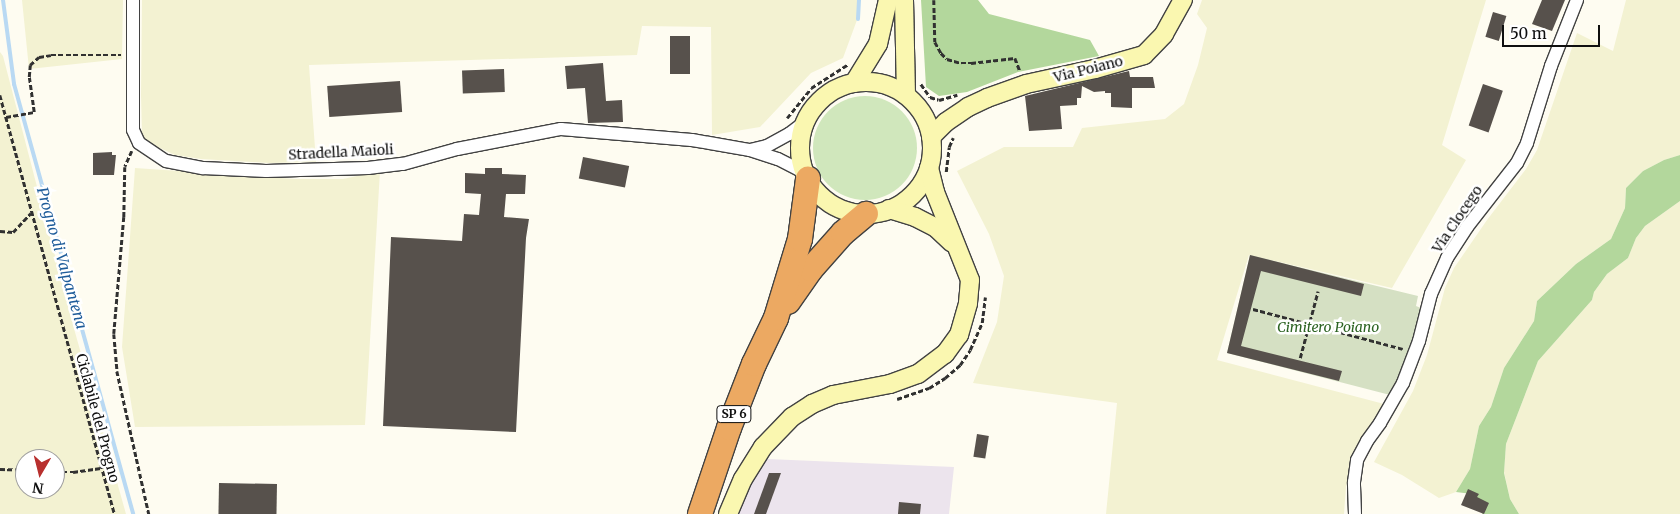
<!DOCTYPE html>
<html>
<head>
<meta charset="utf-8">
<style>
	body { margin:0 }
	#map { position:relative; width:1680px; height:514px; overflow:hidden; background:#fefcf1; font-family:Merriweather,serif }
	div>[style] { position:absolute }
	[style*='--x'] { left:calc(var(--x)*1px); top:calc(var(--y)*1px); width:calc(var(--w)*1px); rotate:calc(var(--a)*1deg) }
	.industrial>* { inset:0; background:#ece4ed }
	.farmland>* { inset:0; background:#f3f2d2 }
	.green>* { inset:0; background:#d0e7bc }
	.round { border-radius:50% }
	.forest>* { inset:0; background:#b3d79c }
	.cemetery>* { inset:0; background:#d5e0c3 }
	.stream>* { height:4px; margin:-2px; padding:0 2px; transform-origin:2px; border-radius:2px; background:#b9d9f3 }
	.building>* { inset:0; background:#57514c; transform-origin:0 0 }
	.path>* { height:2.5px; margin-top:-1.25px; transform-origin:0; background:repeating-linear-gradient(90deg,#313131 0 5px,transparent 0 7.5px) }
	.roads { filter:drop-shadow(1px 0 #424242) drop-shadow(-1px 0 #424242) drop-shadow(0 1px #424242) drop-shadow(0 -1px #424242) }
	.street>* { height:12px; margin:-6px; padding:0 6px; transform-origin:6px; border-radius:6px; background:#fff }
	.secondary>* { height:18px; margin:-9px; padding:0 9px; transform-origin:9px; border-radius:9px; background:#faf7b0 }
	.secondary>.ring { margin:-9px; padding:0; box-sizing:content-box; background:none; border:18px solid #faf7b0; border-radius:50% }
	.highway>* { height:24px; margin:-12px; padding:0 12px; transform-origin:12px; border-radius:12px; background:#eca962 }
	span { translate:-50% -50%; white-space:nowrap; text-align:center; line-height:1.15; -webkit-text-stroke:5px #fff; paint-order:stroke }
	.shield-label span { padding:1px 4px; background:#fff; border:1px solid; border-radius:4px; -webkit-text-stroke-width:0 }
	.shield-label { font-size:12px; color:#0f0f0f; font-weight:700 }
	.street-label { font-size:14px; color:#0f0f0f }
	.park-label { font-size:14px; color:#2c6322; font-style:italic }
	.water-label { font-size:15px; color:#1e5c9a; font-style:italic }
	.north { position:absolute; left:15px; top:449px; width:50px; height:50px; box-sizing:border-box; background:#fff; border:1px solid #9f9f9f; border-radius:50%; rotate:188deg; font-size:14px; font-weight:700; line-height:20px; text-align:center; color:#0f0f0f }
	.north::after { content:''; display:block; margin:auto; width:18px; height:22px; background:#b8302e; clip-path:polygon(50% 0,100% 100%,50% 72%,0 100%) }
	.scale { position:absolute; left:1502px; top:25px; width:98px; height:22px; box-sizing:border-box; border:2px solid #0f0f0f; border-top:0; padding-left:6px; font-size:15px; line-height:18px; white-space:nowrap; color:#0f0f0f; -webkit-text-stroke:4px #fff; paint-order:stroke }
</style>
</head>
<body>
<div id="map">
	<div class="industrial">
		<div style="clip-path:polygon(744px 458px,954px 467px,949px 514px,730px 514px)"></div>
	</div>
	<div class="farmland">
		<div style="clip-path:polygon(22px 0,123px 0,122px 59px,29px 69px)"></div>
		<div style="clip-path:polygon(142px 0,858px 0,857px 20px,843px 58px,811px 73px,760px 127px,712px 135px,711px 27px,642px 26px,637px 55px,309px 65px,316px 162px,269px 163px,201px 159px,175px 155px,147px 142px,142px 135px,141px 95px)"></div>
		<div style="clip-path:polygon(1202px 0,1486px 0,1442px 145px,1466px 160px,1392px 288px,1249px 255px,1217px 360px,1388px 405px,1352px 462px,1346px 487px,1344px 514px,1106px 514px,1117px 403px,973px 383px,997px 322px,1004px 276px,989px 234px,957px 171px,1004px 147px,1073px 147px,1082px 128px,1165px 119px,1184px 104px,1198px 65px,1207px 28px,1197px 14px)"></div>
		<div style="clip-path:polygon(1626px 0,1680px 0,1680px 155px,1664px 160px,1643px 171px,1626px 188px,1625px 208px,1611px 239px,1576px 264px,1537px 301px,1534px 321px,1504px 368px,1491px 407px,1479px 426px,1470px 469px,1456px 492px,1439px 498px,1402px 475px,1374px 462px,1413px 391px,1427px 355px,1445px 288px,1454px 268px,1487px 220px,1526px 169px,1537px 150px,1577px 33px,1613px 51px)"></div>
		<div style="clip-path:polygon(evenodd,0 52px,3px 56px,73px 325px,126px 514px,0 514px,0 52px,25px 459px,55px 459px,55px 489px,25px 489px,25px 459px)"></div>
		<div style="clip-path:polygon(135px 168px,295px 179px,343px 179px,380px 171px,365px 425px,135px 427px,122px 347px)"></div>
		<div style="clip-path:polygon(1680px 201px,1680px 514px,1519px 514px,1510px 499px,1504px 472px,1506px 444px,1538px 361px,1592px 300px,1594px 292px,1607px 274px,1628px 258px,1636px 238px,1645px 226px)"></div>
	</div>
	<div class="green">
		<div class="round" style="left:813px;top:96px;width:104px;height:104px"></div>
	</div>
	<div class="forest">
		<div style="clip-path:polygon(921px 0,978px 0,989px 14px,1090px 40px,1099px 56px,1018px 72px,967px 92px,939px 96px,926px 87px)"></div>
		<div style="clip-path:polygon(1680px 155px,1680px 201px,1645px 226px,1636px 238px,1628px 258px,1607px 274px,1594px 292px,1592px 300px,1538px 361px,1506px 444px,1504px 473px,1510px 499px,1519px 514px,1482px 514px,1484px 507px,1472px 494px,1456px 492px,1470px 469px,1479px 426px,1491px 407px,1504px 368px,1534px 321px,1537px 301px,1576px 264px,1611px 239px,1625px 208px,1626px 188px,1643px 171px,1664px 160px)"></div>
	</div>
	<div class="cemetery">
		<div style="clip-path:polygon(1250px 255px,1418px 296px,1416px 306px,1421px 308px,1411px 346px,1394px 396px,1227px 353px)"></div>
	</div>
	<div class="stream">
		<div style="--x:3;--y:0;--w:85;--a:82.5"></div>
		<div style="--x:14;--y:84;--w:446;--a:74.5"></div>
		<div style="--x:858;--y:19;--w:19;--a:-87"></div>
	</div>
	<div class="building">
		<div style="clip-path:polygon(1542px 0,1565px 0,1552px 31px,1532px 24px)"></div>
		<div style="left:1493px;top:12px;width:14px;height:26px;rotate:17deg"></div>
		<div style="left:670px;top:36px;width:20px;height:38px"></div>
		<div style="clip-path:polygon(603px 63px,606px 101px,622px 100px,623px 122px,588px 123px,585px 88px,567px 89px,565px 66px)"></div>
		<div style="left:504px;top:69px;width:23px;height:42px;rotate:88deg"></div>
		<div style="clip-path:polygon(1129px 71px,1130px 77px,1153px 77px,1155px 88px,1132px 88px,1132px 108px,1111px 107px,1111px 93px,1105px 93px,1105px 91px,1094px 92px,1082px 86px,1081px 98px,1077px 98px,1077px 105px,1060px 106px,1062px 129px,1029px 131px,1025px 96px)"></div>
		<div style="left:400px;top:81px;width:31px;height:73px;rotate:86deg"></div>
		<div style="left:1483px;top:84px;width:21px;height:44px;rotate:19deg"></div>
		<div style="clip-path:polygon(112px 152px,112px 155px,116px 155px,114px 175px,93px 175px,93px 153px)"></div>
		<div style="left:583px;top:157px;width:47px;height:22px;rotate:11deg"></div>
		<div style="clip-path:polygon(485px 168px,502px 168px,502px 174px,526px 175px,525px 194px,506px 194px,504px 217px,529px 219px,526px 238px,516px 432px,383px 426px,391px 237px,462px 241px,464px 214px,479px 215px,481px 194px,465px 193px,465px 173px,485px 174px)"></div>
		<div style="clip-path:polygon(1250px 255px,1364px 284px,1361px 296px,1261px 271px,1241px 346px,1342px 371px,1339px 381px,1227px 353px)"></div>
		<div style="left:977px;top:434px;width:12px;height:23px;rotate:9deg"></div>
		<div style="clip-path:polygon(769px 473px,781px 473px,766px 514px,754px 514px)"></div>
		<div style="left:219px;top:483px;width:58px;height:31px;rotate:1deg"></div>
		<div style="clip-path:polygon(1468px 489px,1479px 494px,1477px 497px,1489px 503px,1484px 514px,1461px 505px)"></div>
		<div style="clip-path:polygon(899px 502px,921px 504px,920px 514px,898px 514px)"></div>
	</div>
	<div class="path">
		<div style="--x:934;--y:0;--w:42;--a:88.6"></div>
		<div style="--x:935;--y:42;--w:13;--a:61"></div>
		<div style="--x:941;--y:53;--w:8;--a:45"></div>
		<div style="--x:947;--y:59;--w:15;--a:16"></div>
		<div style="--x:961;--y:63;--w:10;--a:0"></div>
		<div style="--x:971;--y:63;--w:44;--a:-6.5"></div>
		<div style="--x:1015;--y:58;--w:14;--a:69"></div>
		<div style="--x:921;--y:84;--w:16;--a:55"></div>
		<div style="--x:930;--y:97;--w:9;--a:18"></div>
		<div style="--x:939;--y:100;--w:19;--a:-16"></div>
		<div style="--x:0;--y:95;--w:434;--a:74.7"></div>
		<div style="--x:6;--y:117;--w:28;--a:-10"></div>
		<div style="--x:34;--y:112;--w:35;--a:-98"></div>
		<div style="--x:29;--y:77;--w:12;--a:-85"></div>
		<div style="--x:30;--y:65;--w:12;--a:-42"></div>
		<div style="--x:39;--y:57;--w:12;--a:-9"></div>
		<div style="--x:51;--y:55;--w:70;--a:0"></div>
		<div style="--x:787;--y:118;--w:38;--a:-51"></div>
		<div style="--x:811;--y:88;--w:43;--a:-32.6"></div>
		<div style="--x:132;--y:151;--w:17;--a:114"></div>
		<div style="--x:125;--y:167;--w:50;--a:91.1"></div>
		<div style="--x:124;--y:217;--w:117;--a:94.9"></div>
		<div style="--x:114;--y:334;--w:37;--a:85"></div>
		<div style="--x:117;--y:371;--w:147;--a:77.4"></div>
		<div style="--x:946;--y:172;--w:25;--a:-83"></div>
		<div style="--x:949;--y:147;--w:10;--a:-66"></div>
		<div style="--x:0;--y:231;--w:13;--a:4"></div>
		<div style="--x:13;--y:232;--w:26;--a:-47"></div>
		<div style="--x:1253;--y:309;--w:155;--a:14.9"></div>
		<div style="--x:1300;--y:358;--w:69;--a:-75"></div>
		<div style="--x:897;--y:399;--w:34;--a:-19"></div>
		<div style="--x:929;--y:388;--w:19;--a:-32"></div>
		<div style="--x:945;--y:378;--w:20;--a:-41"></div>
		<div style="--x:960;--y:365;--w:18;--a:-56"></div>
		<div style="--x:970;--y:350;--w:30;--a:-66"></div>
		<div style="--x:982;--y:323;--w:26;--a:-83"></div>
		<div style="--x:0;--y:469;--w:25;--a:2"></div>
		<div style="--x:55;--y:472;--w:18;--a:0"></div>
		<div style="--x:73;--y:472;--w:28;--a:-8"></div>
	</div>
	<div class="roads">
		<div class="street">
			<div style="--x:133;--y:0;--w:130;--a:90"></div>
			<div style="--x:133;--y:130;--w:14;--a:65"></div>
			<div style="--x:139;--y:143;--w:32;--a:34"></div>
			<div style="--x:166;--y:161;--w:38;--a:11"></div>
			<div style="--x:203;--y:168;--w:63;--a:2.7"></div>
			<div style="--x:266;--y:171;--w:102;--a:-1.7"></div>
			<div style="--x:368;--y:168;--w:35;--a:-7"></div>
			<div style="--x:403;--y:164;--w:56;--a:-15.5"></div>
			<div style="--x:457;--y:149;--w:106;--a:-10.9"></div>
			<div style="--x:561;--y:129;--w:131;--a:4.8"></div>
			<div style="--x:692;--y:140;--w:59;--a:9.8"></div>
			<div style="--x:750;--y:150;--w:29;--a:18"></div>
			<div style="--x:778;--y:159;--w:30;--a:27"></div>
			<div style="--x:750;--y:150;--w:17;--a:-13"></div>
			<div style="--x:767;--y:146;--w:25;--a:-29"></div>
			<div style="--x:789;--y:134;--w:21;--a:-37"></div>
			<div style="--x:1355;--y:514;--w:32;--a:-92"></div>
			<div style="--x:1354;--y:482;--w:22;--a:-82"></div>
			<div style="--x:1357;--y:460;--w:21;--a:-62"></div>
			<div style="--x:1367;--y:441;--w:22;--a:-54"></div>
			<div style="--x:1380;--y:423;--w:46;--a:-60.1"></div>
			<div style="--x:1403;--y:383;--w:45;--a:-69.1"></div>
			<div style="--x:1419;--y:341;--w:49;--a:-75.7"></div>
			<div style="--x:1431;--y:294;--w:39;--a:-66"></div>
			<div style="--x:1447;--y:258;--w:37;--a:-57"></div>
			<div style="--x:1467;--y:227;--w:81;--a:-52"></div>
			<div style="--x:1517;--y:163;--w:22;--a:-63"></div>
			<div style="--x:1527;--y:143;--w:81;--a:-72.7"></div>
			<div style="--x:1551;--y:66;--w:71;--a:-68.5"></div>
		</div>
		<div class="secondary">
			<div style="--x:904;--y:0;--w:95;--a:88.8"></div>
			<div class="ring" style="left:800px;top:82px;width:114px;height:114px"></div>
			<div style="--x:854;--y:83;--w:46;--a:-58.4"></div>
			<div style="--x:878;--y:44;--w:45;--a:-77.2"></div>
			<div style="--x:931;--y:137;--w:21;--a:-45"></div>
			<div style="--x:946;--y:122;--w:27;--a:-34"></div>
			<div style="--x:968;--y:107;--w:21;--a:-25"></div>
			<div style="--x:987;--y:98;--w:41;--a:-19.7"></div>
			<div style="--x:1026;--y:84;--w:71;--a:-12.3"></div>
			<div style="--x:1095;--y:69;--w:51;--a:-15.9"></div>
			<div style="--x:1144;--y:55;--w:29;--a:-46"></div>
			<div style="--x:1164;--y:34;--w:39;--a:-61"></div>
			<div style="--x:889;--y:209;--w:27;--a:17"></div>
			<div style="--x:915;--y:217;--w:22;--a:27"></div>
			<div style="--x:935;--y:227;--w:23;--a:43"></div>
			<div style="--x:728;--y:514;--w:38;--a:-67"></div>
			<div style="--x:743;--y:479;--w:38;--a:-58"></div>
			<div style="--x:763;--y:447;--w:42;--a:-46"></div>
			<div style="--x:792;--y:417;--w:24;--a:-33"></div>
			<div style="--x:812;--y:404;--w:23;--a:-23"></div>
			<div style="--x:833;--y:395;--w:58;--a:-10.9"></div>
			<div style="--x:890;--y:384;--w:30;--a:-20"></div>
			<div style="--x:918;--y:374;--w:34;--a:-37"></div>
			<div style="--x:945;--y:354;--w:24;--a:-54"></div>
			<div style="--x:959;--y:335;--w:33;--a:-74"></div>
			<div style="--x:968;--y:303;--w:23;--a:-85"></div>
			<div style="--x:970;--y:280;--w:95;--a:-111.7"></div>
			<div style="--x:935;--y:192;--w:25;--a:-104"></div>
		</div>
		<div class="highway">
			<div style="--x:788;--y:302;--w:40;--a:-55.1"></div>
			<div style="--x:811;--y:269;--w:48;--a:-48.4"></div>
			<div style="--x:843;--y:233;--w:30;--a:-40"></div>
			<div style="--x:700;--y:514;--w:91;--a:-71.4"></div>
			<div style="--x:729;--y:428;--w:69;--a:-68.7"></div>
			<div style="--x:754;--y:364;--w:51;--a:-64.4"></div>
			<div style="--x:776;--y:318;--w:83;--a:-73.1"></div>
			<div style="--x:800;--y:239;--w:61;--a:-82.4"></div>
		</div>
	</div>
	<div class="shield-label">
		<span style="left:734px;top:414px">SP 6</span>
	</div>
	<div class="street-label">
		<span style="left:1088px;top:69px;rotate:-14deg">Via Poiano</span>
		<span style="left:341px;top:152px;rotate:-3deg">Stradella Maioli</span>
		<span style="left:1457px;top:219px;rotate:-56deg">Via Clocego</span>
		<span style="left:98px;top:418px;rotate:75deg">Ciclabile del Progno</span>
	</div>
	<div class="park-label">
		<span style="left:1328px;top:327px">Cimitero Poiano</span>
	</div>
	<div class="water-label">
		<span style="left:62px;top:258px;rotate:74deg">Progno di Valpantena</span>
	</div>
	<div class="north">N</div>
	<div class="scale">50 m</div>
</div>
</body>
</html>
